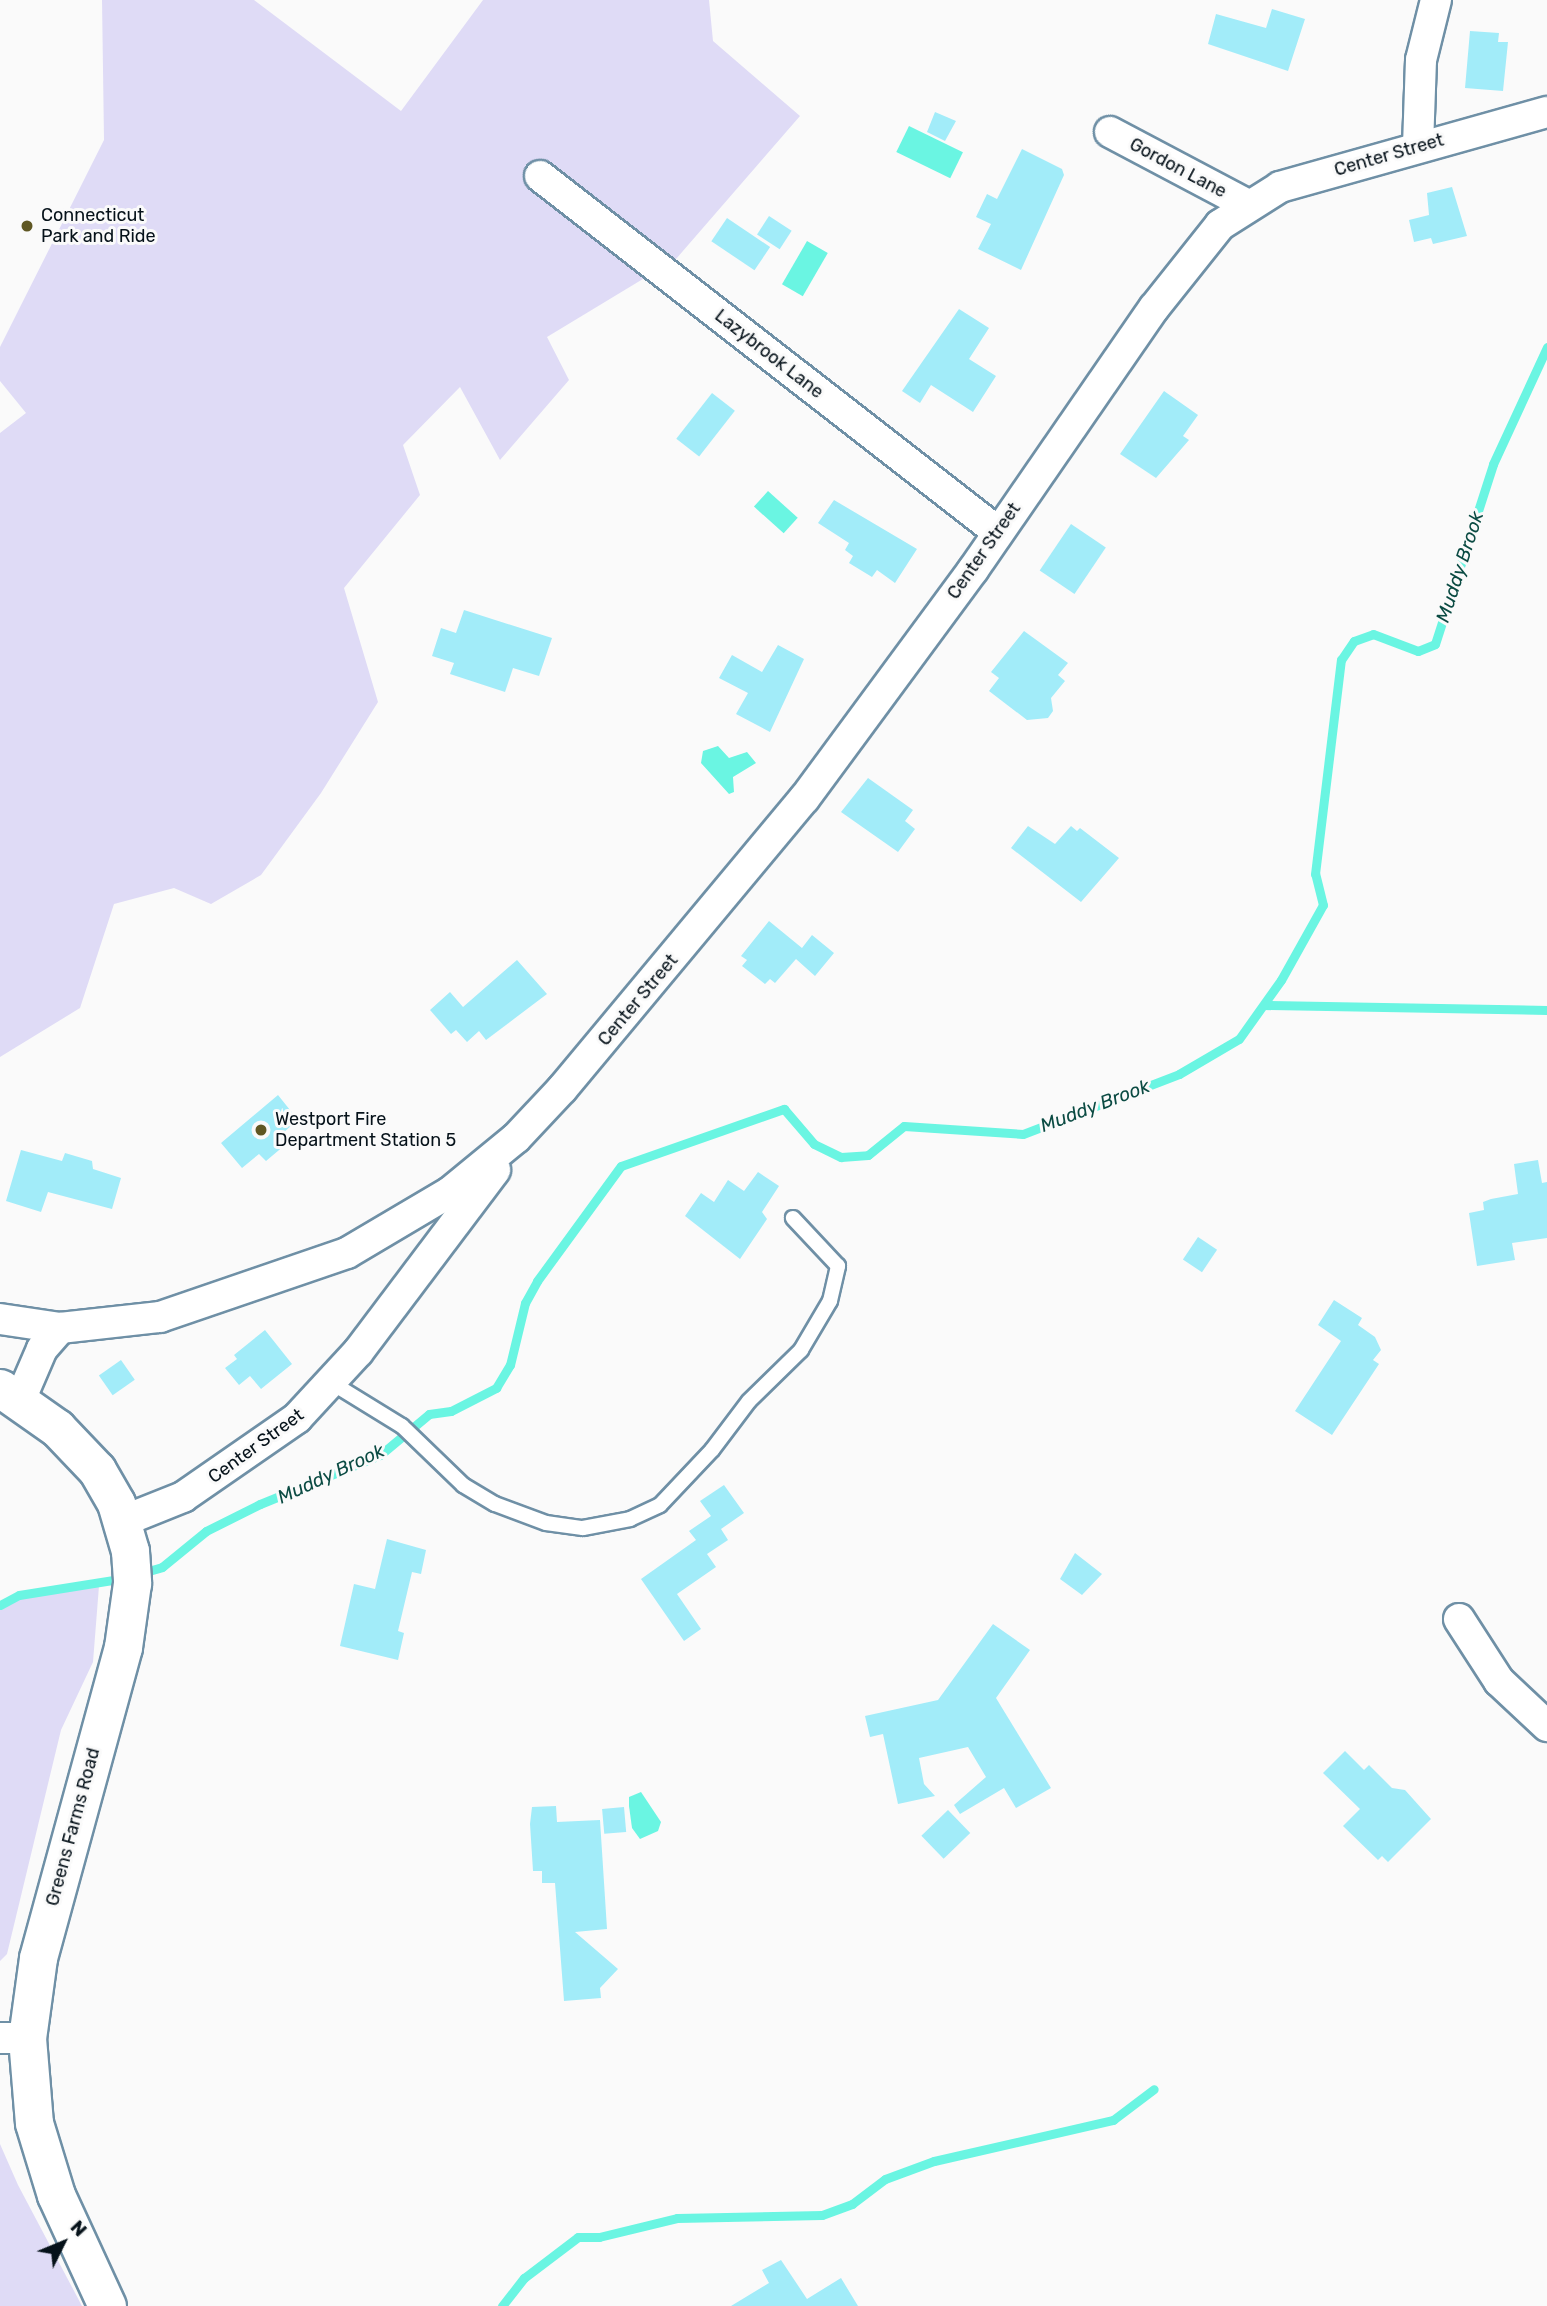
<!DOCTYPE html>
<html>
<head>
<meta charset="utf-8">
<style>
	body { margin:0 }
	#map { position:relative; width:1547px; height:2306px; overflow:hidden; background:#fafafa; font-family:Rubik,sans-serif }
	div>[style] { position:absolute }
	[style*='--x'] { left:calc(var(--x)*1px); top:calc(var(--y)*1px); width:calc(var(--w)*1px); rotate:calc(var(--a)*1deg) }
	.green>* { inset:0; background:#dfdbf6 }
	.water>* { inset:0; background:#6af5e2; transform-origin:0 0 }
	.stream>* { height:9px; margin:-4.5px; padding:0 4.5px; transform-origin:4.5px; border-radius:4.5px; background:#6af5e2 }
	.building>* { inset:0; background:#a2ecf9; transform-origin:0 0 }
	.roads { filter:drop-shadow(2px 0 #6f90a6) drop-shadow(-2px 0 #6f90a6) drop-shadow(0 2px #6f90a6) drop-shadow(0 -2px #6f90a6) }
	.service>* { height:14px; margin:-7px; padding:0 7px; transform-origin:7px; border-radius:7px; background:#fff }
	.minor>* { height:30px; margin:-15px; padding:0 15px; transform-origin:15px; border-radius:15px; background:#fff }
	.tertiary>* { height:37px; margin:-18.5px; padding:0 18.5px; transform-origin:18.5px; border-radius:18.5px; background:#fff }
	.dots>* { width:19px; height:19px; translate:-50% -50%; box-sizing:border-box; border:4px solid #fafafa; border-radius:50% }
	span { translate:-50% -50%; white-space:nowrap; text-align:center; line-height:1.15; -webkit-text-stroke:6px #fafafa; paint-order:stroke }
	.street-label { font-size:18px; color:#06121a }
	.poi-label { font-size:18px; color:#06121a }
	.left { translate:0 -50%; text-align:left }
	.water-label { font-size:19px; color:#0b4b43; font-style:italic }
	.north { position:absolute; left:28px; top:2208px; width:70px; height:70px; -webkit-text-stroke:5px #fafafa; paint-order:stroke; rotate:47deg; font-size:19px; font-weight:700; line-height:28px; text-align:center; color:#06121a }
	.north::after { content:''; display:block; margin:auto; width:24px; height:32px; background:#06121a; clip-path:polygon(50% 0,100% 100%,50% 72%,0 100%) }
</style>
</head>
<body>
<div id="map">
	<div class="green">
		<div style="clip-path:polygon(102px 0,254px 0,401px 111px,483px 0,709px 0,713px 41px,800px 116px,676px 259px,547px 337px,569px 380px,500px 460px,460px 387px,403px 445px,420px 495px,344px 588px,378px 702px,321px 793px,261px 875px,211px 904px,174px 888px,114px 904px,80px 1008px,0 1057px,0 433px,26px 413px,0 381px,0 347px,104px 140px)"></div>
		<div style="clip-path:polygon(99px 1586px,93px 1662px,61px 1730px,7px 1954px,0 1961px,0 1605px,19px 1595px)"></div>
		<div style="clip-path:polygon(0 2144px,18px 2185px,82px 2306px,0 2306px)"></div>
	</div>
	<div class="water">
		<div style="left:909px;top:126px;width:60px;height:29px;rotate:26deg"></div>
		<div style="left:807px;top:241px;width:24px;height:50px;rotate:30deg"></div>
		<div style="left:768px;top:491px;width:40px;height:21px;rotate:42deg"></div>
		<div style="clip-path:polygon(718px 746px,729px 758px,747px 752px,756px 763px,733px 777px,734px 792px,729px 794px,701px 763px,703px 751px)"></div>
		<div style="clip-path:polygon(641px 1792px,661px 1822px,658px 1831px,640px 1839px,632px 1828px,629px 1806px,629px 1797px)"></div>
	</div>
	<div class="stream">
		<div style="--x:1264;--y:1005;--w:283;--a:1"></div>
		<div style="--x:138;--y:1574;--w:25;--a:-16"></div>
		<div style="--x:162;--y:1567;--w:57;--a:-39.3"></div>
		<div style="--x:206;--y:1531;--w:60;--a:-26.6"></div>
		<div style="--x:260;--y:1504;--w:130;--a:-22.2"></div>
		<div style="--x:380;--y:1455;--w:64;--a:-39.9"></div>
		<div style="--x:429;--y:1414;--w:22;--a:-8"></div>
		<div style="--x:451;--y:1411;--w:51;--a:-27.1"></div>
		<div style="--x:496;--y:1388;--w:27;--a:-59"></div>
		<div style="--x:510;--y:1365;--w:64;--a:-76.4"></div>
		<div style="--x:525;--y:1303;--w:25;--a:-61"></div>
		<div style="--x:537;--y:1281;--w:142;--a:-53.9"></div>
		<div style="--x:621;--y:1166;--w:173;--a:-19.3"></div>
		<div style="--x:784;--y:1109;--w:46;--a:49.4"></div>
		<div style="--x:814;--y:1144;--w:30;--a:26"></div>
		<div style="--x:841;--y:1157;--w:27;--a:-4"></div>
		<div style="--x:868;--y:1155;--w:46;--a:-38.9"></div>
		<div style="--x:904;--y:1126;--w:119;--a:3.8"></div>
		<div style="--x:1023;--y:1134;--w:167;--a:-21"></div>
		<div style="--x:1179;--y:1074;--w:69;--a:-30.3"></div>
		<div style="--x:1239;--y:1039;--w:72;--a:-54.6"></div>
		<div style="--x:1281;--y:980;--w:86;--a:-60.8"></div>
		<div style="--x:1323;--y:905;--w:32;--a:-104"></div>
		<div style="--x:1315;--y:874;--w:216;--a:-83.1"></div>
		<div style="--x:1341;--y:660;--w:23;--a:-56"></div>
		<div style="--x:1354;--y:641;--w:20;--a:-20"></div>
		<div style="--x:1373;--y:634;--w:48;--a:20.7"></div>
		<div style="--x:1418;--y:651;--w:18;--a:-22"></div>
		<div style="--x:1435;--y:644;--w:189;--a:-72.1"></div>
		<div style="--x:1493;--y:464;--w:129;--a:-65.2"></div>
		<div style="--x:0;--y:1605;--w:21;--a:-28"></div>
		<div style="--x:19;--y:1595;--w:107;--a:-9.1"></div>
		<div style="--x:502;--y:2306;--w:36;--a:-52"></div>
		<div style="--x:524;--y:2278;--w:68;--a:-37.2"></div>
		<div style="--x:578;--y:2237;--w:21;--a:0"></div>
		<div style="--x:599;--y:2237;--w:80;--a:-13.7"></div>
		<div style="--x:677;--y:2218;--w:145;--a:-1.2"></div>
		<div style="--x:822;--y:2215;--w:32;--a:-20"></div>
		<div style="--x:852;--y:2204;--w:41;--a:-37.1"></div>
		<div style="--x:885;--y:2179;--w:52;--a:-20.2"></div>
		<div style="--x:934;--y:2161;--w:184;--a:-12.9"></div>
		<div style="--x:1113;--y:2120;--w:51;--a:-37.1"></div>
	</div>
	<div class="building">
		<div style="clip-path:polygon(1272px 9px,1305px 19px,1288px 71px,1208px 44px,1216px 14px,1266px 28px)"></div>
		<div style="clip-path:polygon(1470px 31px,1499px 33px,1498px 42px,1508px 42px,1503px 91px,1465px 88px)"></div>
		<div style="clip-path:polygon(935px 112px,956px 121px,945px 141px,927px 132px)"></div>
		<div style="clip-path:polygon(1022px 149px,1062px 169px,1064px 175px,1021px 270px,978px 249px,991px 224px,976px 217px,987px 194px,997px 199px)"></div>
		<div style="clip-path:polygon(1452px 187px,1467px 236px,1433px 244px,1431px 238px,1414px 242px,1409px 220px,1429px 215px,1427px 193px)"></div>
		<div style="left:769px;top:216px;width:27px;height:22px;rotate:33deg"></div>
		<div style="left:727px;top:218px;width:52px;height:28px;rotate:34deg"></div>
		<div style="clip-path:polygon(959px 309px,989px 328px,969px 359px,996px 376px,973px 412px,931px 385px,920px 403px,902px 391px)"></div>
		<div style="clip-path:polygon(1164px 391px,1198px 415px,1183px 436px,1189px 440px,1156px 478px,1120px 454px)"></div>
		<div style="left:712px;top:393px;width:29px;height:58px;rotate:38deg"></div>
		<div style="clip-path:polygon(834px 500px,917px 549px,895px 583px,877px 570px,872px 577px,849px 563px,853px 556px,845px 550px,849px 543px,818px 523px)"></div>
		<div style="left:1071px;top:524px;width:42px;height:56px;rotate:34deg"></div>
		<div style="clip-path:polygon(464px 610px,552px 638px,539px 676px,513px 668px,505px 692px,450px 674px,454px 663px,432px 656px,441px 628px,456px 633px)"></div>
		<div style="clip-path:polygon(1024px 631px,1068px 663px,1058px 675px,1065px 681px,1051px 698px,1053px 711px,1048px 718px,1027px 720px,989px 691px,999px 678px,991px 672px)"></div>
		<div style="clip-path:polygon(778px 645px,804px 659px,770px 732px,736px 714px,748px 693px,719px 678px,732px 655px,762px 672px)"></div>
		<div style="clip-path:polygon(868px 778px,913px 810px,905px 821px,915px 829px,898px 852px,841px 812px)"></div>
		<div style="clip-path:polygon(1028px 826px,1055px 844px,1071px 826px,1077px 831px,1080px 828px,1119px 858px,1081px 902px,1011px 848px)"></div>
		<div style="clip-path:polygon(769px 921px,802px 948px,812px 935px,834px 953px,815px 976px,796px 959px,775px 983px,770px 979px,765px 984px,742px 966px,747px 960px,741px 956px)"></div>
		<div style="clip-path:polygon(517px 960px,547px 994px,486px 1040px,479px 1031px,467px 1042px,456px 1030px,451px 1034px,430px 1010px,450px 992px,463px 1007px)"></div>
		<div style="clip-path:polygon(278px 1095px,298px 1120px,284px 1132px,291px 1140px,266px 1161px,259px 1154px,242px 1168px,221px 1143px)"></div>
		<div style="clip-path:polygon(21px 1150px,62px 1161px,65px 1153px,92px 1161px,93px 1169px,121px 1178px,112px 1209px,48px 1192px,41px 1212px,6px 1201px)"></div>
		<div style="clip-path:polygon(1538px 1160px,1542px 1183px,1547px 1182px,1547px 1238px,1512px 1243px,1515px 1260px,1477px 1266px,1469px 1213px,1484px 1210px,1483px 1202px,1491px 1199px,1518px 1194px,1514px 1164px)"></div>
		<div style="clip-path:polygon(758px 1172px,779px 1186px,762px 1212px,767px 1219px,740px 1259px,685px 1216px,701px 1193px,714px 1202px,728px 1180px,744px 1191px)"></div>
		<div style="left:1198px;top:1237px;width:23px;height:27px;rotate:34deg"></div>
		<div style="clip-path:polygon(1334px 1300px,1362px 1318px,1358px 1325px,1375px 1337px,1381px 1350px,1373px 1360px,1379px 1364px,1332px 1435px,1295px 1411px,1341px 1341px,1318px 1325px)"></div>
		<div style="clip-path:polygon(265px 1330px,292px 1364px,261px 1389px,250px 1376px,239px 1385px,225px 1368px,237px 1359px,234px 1355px)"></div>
		<div style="left:121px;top:1360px;width:24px;height:27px;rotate:55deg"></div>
		<div style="clip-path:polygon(724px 1485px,744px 1513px,721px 1529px,728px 1540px,707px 1554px,716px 1567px,677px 1594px,701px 1629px,684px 1641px,641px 1579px,696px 1540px,689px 1531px,711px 1516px,700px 1501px)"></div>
		<div style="clip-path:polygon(387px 1539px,426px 1550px,421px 1574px,412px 1572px,398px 1631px,404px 1633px,398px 1660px,340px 1646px,354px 1584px,375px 1589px)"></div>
		<div style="clip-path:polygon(1075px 1553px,1102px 1574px,1082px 1595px,1060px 1579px)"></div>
		<div style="clip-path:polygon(993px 1624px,1030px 1650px,996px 1698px,1051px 1788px,1016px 1808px,1004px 1788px,960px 1814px,954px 1805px,986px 1777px,968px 1747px,919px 1758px,924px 1784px,935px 1796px,898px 1804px,883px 1734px,870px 1737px,865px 1716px,938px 1700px)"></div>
		<div style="clip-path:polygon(1345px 1751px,1364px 1770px,1369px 1765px,1392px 1788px,1405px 1790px,1431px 1819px,1388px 1862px,1382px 1856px,1378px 1860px,1343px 1826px,1360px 1809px,1323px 1773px)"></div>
		<div style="clip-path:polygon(556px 1806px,557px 1822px,600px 1820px,607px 1929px,575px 1932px,618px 1969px,600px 1988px,601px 1998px,564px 2001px,555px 1883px,542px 1883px,542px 1871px,533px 1871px,530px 1824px,532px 1807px)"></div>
		<div style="left:624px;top:1807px;width:25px;height:22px;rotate:85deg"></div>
		<div style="left:948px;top:1810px;width:32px;height:37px;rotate:46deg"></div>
		<div style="clip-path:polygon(781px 2260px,807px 2299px,841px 2278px,858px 2306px,731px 2306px,769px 2283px,762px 2270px)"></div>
	</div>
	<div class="roads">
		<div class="service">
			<div style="--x:332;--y:1383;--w:82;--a:31.6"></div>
			<div style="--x:402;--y:1426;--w:85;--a:44"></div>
			<div style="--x:463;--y:1485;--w:37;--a:31"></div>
			<div style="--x:495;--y:1504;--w:54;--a:20.4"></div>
			<div style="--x:546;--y:1523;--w:37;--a:8"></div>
			<div style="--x:583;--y:1528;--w:48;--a:-10.8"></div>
			<div style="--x:630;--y:1519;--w:33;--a:-25"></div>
			<div style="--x:660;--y:1505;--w:76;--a:-46.6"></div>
			<div style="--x:712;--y:1450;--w:61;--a:-52.9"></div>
			<div style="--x:749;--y:1401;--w:73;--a:-44.4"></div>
			<div style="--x:801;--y:1350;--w:57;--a:-59.4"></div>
			<div style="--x:830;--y:1301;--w:36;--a:-77"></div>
			<div style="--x:838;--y:1266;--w:66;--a:-133.2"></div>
		</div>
		<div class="minor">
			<div style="--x:1110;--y:132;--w:154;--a:27.9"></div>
			<div style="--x:1418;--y:146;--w:86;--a:-88"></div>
			<div style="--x:1421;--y:60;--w:62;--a:-76"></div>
			<div style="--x:540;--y:176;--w:580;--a:37.86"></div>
			<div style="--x:0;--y:1319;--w:61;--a:8.5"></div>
			<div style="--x:60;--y:1328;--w:101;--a:-6.3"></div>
			<div style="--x:160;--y:1317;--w:198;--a:-18.9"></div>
			<div style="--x:347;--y:1253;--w:120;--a:-30.6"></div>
			<div style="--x:450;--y:1192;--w:85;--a:-39.3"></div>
			<div style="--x:516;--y:1138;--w:67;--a:-46.8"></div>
			<div style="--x:562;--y:1089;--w:378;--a:-50.2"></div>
			<div style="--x:804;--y:799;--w:285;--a:-53.6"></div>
			<div style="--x:973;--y:570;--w:318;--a:-55.4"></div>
			<div style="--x:1154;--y:308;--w:106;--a:-51.5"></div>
			<div style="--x:1220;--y:225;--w:71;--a:-32.3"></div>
			<div style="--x:1280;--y:187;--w:277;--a:-15.7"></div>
			<div style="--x:20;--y:1400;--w:56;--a:-66.7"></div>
			<div style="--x:42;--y:1349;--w:28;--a:-49"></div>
			<div style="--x:123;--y:1521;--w:65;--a:-21.8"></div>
			<div style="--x:183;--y:1497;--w:139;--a:-34.7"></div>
			<div style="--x:297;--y:1418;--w:90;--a:-47.3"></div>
			<div style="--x:358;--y:1352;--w:228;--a:-53"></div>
			<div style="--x:1459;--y:1619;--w:74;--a:57.2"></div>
			<div style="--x:1499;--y:1681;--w:66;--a:43.2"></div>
			<div style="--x:0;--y:2038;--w:27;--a:0"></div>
		</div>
		<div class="tertiary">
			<div style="--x:0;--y:1388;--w:70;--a:35.1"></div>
			<div style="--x:57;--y:1428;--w:58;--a:46.4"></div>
			<div style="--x:97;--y:1470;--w:38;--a:60"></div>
			<div style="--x:116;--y:1503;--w:50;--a:73.7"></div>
			<div style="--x:130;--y:1551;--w:32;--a:86"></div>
			<div style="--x:132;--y:1583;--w:65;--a:98"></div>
			<div style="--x:123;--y:1647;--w:322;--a:105.3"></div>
			<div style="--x:38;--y:1958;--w:81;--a:97.8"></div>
			<div style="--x:27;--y:2038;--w:85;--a:85.3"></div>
			<div style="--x:34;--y:2123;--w:75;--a:73"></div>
			<div style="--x:56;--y:2195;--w:122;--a:65.3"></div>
		</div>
	</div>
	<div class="dots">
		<div style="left:27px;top:226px;background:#5f5723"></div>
		<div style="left:261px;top:1130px;background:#5f5723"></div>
	</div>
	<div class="street-label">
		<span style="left:1389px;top:155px;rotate:-16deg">Center Street</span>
		<span style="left:1178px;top:168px;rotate:28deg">Gordon Lane</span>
		<span style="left:769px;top:354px;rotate:38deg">Lazybrook Lane</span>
		<span style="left:984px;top:551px;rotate:-55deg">Center Street</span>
		<span style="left:638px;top:1000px;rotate:-50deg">Center Street</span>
		<span style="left:256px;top:1446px;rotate:-36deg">Center Street</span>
		<span style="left:73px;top:1827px;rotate:-75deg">Greens Farms Road</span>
	</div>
	<div class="poi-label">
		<span class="left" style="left:41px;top:226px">Connecticut<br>Park and Ride</span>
		<span class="left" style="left:275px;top:1130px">Westport Fire<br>Department Station 5</span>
	</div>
	<div class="water-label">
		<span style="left:1460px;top:567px;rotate:-72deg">Muddy Brook</span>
		<span style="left:1095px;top:1106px;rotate:-21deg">Muddy Brook</span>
		<span style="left:331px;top:1474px;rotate:-25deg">Muddy Brook</span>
	</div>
	<div class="north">N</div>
</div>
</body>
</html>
